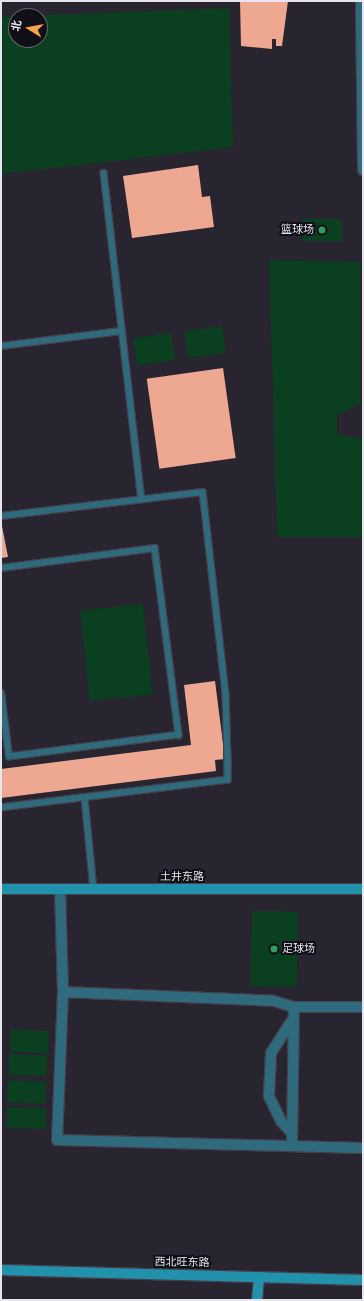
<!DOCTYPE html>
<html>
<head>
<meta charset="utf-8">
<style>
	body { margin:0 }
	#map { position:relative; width:364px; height:1301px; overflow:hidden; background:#282531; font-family:"Work Sans","Noto Sans SC",sans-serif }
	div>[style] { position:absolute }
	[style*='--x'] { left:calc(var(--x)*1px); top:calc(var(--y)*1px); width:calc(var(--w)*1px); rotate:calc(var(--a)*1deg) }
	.green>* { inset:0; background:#0a3f20; transform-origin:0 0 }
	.building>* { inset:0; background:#eea790; transform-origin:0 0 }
	.roads { filter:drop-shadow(1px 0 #43404b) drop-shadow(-1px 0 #43404b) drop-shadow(0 1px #43404b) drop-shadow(0 -1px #43404b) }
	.lane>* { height:5.5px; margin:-2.75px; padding:0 2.75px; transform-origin:2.75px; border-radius:2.75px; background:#2f6b7c }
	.street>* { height:10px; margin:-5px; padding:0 5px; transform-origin:5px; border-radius:5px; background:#2f6b7c }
	.secondary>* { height:10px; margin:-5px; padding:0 5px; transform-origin:5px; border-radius:5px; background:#2191ac }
	.dots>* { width:11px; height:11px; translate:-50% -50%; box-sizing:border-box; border:2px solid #100f15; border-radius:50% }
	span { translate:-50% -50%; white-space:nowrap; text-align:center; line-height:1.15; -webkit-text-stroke:4px #100f15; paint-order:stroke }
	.poi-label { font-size:11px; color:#e6e4ed }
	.right { translate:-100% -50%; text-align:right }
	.left { translate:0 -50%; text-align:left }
	.street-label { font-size:11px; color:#e6e4ed }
	.frame { position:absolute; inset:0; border:2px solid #e6e4ed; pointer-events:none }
	.north { position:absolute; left:8px; top:8px; width:40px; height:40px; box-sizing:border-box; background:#100f15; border:1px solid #66646b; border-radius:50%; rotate:281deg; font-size:11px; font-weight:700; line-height:16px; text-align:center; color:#e6e4ed }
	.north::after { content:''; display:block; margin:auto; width:14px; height:18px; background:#f7a248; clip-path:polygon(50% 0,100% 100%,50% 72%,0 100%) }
</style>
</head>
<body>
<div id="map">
	<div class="green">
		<div style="clip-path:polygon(229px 8px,233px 147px,1px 174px,1px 10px,1px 17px,16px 16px,16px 40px,40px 40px,40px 16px,19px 16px)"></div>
		<div style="left:302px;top:219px;width:40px;height:22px"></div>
		<div style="clip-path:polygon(269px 260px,360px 262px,360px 404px,337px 415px,337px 434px,362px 439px,362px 537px,277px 537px)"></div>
		<div style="left:222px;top:326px;width:27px;height:38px;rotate:82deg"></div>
		<div style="left:171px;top:333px;width:27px;height:38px;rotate:82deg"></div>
		<div style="left:143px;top:604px;width:91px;height:63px;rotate:84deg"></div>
		<div style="left:252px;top:911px;width:46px;height:75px;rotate:1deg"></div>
		<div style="left:11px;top:1029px;width:38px;height:22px;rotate:3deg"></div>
		<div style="left:9px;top:1054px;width:38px;height:21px;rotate:2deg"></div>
		<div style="left:8px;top:1080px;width:38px;height:22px;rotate:3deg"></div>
		<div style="left:7px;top:1107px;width:39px;height:21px;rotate:1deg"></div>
	</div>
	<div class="building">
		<div style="clip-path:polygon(240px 1px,288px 1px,282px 46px,276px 46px,276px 39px,272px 39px,272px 49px,241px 46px)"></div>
		<div style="clip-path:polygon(198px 165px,202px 197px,210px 196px,214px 227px,132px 238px,123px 176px)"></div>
		<div style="left:223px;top:368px;width:91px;height:77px;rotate:82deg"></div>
		<div style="clip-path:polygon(1px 521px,8px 557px,1px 558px)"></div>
		<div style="clip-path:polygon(215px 681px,225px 759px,215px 760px,216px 771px,1px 798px,1px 769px,191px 745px,184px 685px)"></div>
	</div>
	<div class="roads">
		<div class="lane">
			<div style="--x:104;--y:173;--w:328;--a:83.4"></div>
			<div style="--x:1;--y:346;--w:122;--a:-7.1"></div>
			<div style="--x:1;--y:516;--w:203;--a:-6.8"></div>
			<div style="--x:203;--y:492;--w:202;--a:83.5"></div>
			<div style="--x:226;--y:693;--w:69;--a:88.3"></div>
			<div style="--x:228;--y:762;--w:18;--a:90"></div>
			<div style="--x:228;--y:780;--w:229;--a:173"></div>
			<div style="--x:1;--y:568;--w:155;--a:-7.4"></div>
			<div style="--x:155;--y:548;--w:189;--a:82.7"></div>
			<div style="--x:179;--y:735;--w:171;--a:172.6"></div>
			<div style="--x:9;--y:757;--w:64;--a:-97.1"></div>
			<div style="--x:85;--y:798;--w:92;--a:84.4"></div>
		</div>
		<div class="street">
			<div style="--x:361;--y:1;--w:169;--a:89.3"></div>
			<div style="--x:60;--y:889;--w:103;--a:88.3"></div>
			<div style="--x:63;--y:992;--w:148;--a:92.3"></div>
			<div style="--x:57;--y:1140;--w:306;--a:1.5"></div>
			<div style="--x:63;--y:992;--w:211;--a:2.4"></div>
			<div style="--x:274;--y:1001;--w:21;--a:17"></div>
			<div style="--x:292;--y:1133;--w:16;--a:-133"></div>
			<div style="--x:281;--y:1121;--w:28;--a:-116"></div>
			<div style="--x:269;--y:1096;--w:43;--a:-87.3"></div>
			<div style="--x:271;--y:1053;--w:40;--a:-57.1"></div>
			<div style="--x:292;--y:1146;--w:139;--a:-89.2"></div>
			<div style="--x:294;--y:1007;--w:69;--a:0"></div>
		</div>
		<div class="secondary">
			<div style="--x:1;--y:889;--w:362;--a:0"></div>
			<div style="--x:1;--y:1270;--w:362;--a:1.6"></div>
			<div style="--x:257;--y:1300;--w:23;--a:-85"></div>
		</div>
	</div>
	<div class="dots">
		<div style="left:322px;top:230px;background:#2e9e5b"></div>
		<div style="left:274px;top:949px;background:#2e9e5b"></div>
	</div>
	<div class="poi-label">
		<span class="right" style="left:314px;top:230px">篮球场</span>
		<span class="left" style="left:282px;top:949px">足球场</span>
	</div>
	<div class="street-label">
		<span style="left:182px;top:877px">土井东路</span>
		<span style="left:182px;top:1263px;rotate:1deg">西北旺东路</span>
	</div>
	<div class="frame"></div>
	<div class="north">北</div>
</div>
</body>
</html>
